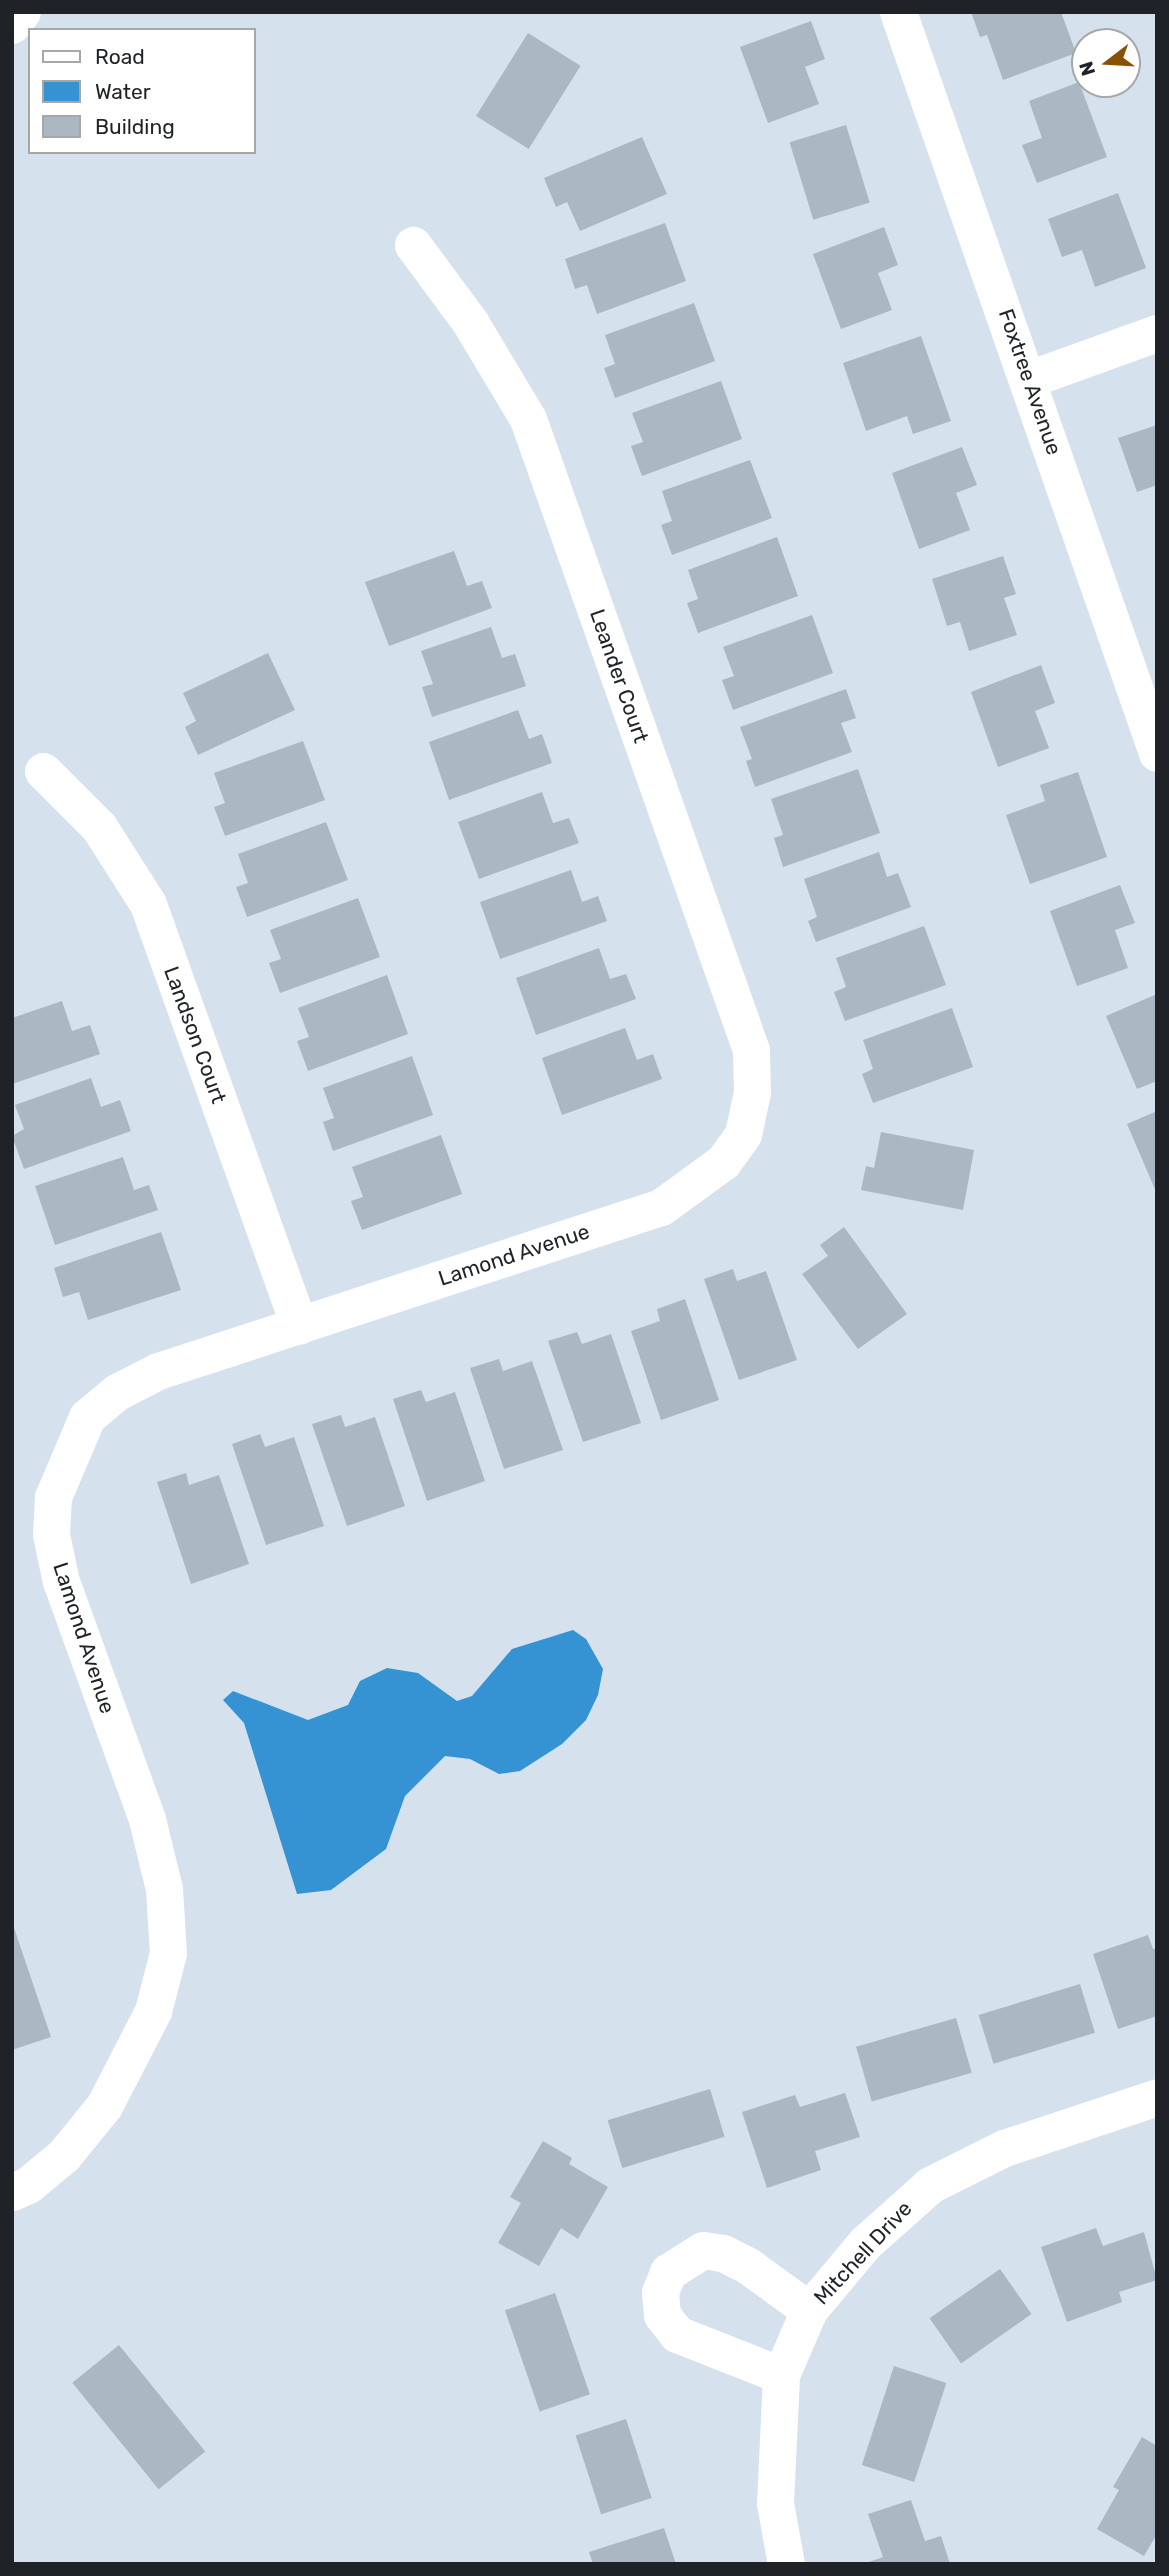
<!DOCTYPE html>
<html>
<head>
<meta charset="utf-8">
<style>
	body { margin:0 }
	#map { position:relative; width:1169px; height:2576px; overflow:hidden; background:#d5e2ed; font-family:Rubik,sans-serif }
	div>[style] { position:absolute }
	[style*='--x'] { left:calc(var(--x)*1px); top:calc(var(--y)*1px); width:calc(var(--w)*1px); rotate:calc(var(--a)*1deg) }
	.water>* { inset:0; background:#3592d3 }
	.building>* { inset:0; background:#abb7c2; transform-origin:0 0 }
	.street>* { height:37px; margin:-18.5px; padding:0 18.5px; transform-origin:18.5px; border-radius:18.5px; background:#fff }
	.highway>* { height:38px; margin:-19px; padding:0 19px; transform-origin:19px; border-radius:19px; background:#fff }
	span { translate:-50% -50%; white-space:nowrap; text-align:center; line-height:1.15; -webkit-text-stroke:5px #fff; paint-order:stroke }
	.street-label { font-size:21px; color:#1f2327 }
	.frame { position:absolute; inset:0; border:14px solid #1f2327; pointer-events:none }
	.legend { position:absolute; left:28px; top:28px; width:228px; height:126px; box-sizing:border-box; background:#fff; border:2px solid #a5a7a9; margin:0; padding:9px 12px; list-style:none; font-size:21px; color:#1f2327 }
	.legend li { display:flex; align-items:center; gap:14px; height:35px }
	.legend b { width:35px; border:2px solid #a5a7a9 }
	.north { position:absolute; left:1071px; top:28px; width:70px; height:70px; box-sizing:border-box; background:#fff; border:2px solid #a5a7a9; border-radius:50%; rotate:253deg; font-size:19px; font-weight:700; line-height:28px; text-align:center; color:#1f2327 }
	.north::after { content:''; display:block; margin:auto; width:24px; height:32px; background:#8a5008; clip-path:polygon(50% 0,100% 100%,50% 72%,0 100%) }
</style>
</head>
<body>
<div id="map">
	<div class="water">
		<div style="clip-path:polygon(573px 1630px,586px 1639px,603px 1669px,598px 1695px,586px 1720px,562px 1744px,520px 1771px,499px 1774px,470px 1759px,445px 1756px,405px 1796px,386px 1849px,331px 1890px,297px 1894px,244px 1723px,223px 1700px,233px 1691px,308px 1720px,348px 1705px,360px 1681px,387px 1668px,418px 1673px,457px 1701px,472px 1696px,512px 1649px)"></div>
	</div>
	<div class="building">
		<div style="clip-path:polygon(971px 12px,1061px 12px,1076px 53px,1003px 80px,987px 35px,980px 37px)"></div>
		<div style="clip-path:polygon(811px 21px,825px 59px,805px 67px,819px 104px,768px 123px,740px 47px)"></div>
		<div style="left:528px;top:33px;width:62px;height:98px;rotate:32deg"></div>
		<div style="clip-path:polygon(1079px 82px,1107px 157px,1037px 183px,1022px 145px,1042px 138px,1029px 101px)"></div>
		<div style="left:846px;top:125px;width:81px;height:59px;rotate:73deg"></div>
		<div style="clip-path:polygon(642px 137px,667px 194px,580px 231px,567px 202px,556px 207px,544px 178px)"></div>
		<div style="clip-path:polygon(1118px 193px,1146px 268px,1095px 287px,1082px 250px,1062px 257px,1048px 219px)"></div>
		<div style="clip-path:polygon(665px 223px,686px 281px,597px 314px,587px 285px,575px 289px,565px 259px)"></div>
		<div style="clip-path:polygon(884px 227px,898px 265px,878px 273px,892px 310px,841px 329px,813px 254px)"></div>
		<div style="clip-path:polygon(694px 303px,715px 361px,615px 398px,604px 368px,615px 364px,605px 335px)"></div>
		<div style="clip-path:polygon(921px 336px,951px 421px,913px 434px,907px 416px,866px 431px,843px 363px)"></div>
		<div style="clip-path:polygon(721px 381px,742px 439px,642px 476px,631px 446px,643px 442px,632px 413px)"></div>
		<div style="clip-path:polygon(1157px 425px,1157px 485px,1137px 492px,1118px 438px)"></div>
		<div style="clip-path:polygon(962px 447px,977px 485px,956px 493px,970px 530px,919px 549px,892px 473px)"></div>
		<div style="clip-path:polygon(750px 460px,772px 518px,672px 555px,661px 525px,672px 521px,662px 491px)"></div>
		<div style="clip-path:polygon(777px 537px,798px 596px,698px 633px,687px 603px,698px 599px,688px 570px)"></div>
		<div style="clip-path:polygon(454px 551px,467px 586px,482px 581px,492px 608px,389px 646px,365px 582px)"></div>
		<div style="clip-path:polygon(1003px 556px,1016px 594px,1004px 598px,1017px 635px,969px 651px,960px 622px,947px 626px,932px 579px)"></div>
		<div style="clip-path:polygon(812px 615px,833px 673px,733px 710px,722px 680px,734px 676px,723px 647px)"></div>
		<div style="clip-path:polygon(491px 627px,502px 658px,515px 654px,526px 686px,432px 717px,422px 687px,433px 684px,421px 651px)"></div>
		<div style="clip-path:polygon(268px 653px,295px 710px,198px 755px,185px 727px,196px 721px,183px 693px)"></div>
		<div style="clip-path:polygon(1041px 665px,1055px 703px,1035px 711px,1049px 748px,998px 767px,971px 692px)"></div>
		<div style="clip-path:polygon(846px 689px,856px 718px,841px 723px,852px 752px,755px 787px,746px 761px,752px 759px,740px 727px)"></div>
		<div style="clip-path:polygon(518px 710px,529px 739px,542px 734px,552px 763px,449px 800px,429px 742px)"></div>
		<div style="clip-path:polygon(303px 741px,325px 800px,225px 836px,214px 807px,225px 803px,214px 773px)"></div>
		<div style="clip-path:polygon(858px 769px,880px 833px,783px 867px,774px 838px,783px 835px,771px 799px)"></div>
		<div style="clip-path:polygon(1078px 772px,1107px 857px,1030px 884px,1006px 815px,1045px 801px,1040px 785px)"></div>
		<div style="clip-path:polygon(542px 792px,553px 823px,569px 818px,579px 843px,479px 879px,458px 822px)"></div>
		<div style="clip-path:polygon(326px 822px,348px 880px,247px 917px,236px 887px,248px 883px,238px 854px)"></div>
		<div style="clip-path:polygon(879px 852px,887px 877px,898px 873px,911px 907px,816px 942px,808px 921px,817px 917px,804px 879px)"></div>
		<div style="clip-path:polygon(571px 870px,582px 902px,598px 896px,607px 921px,500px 959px,480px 902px)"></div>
		<div style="clip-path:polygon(1120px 885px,1135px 923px,1115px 930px,1128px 968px,1077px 986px,1050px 911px)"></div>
		<div style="clip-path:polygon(358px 898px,380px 957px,280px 993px,269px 963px,281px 959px,270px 930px)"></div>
		<div style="clip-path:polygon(924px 926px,946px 985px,845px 1021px,834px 992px,846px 987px,836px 958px)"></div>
		<div style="clip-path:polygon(599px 948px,610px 979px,626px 974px,636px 999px,536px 1035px,516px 978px)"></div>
		<div style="clip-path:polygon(387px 975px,408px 1034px,308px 1071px,297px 1041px,309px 1037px,298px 1008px)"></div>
		<div style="clip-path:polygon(1157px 994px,1157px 1081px,1137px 1089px,1106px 1016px)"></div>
		<div style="clip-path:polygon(62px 1001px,72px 1031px,90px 1025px,100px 1054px,12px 1084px,12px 1018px)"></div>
		<div style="clip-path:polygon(952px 1008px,973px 1067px,873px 1103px,862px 1074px,873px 1069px,863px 1040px)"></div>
		<div style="clip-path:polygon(625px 1028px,637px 1060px,653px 1054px,662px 1079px,562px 1115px,542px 1058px)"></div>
		<div style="clip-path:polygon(412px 1056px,433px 1115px,333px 1151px,323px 1122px,334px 1118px,323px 1088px)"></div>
		<div style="clip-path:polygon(91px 1078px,101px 1107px,120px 1100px,131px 1131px,24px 1169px,12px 1136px,24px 1129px,15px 1105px)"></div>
		<div style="clip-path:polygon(1157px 1111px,1157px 1194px,1127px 1124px)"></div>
		<div style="clip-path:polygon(881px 1132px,974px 1150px,963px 1210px,861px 1190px,866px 1166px,874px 1168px)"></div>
		<div style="clip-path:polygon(441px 1135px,462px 1194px,362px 1230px,351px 1201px,363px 1197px,352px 1167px)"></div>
		<div style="clip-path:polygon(123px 1157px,134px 1190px,149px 1185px,158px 1210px,55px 1245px,35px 1186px)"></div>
		<div style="clip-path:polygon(844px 1227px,907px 1314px,858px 1349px,802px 1274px,828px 1256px,820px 1245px)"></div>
		<div style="clip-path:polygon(161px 1232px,181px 1290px,88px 1320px,79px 1292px,63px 1297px,54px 1268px)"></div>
		<div style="clip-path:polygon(733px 1269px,737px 1281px,766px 1271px,797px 1360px,739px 1380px,704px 1279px)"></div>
		<div style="clip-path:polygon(685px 1299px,719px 1400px,661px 1420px,631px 1331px,660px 1321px,657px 1309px)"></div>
		<div style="clip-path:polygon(577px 1332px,582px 1344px,611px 1334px,641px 1423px,583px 1442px,548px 1341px)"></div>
		<div style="clip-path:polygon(499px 1359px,503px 1371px,532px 1361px,563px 1450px,504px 1469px,470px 1368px)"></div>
		<div style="clip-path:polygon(421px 1390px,426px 1402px,455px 1392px,485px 1481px,427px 1501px,393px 1399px)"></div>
		<div style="clip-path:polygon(341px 1415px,345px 1427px,375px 1417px,405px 1506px,347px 1526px,312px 1424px)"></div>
		<div style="clip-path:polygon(260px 1434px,265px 1447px,294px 1437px,324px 1526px,266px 1545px,232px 1444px)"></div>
		<div style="clip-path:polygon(186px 1473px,189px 1485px,219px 1475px,249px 1564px,191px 1584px,157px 1482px)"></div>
		<div style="clip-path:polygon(12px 1922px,51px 2037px,12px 2050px)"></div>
		<div style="clip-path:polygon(1148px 1935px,1153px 1949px,1157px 1948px,1157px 2016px,1118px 2029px,1093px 1954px)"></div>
		<div style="left:1080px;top:1984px;width:51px;height:106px;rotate:73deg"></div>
		<div style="left:956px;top:2018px;width:57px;height:104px;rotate:74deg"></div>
		<div style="left:710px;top:2089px;width:50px;height:107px;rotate:73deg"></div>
		<div style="clip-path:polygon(845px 2093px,860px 2137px,815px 2151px,821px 2170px,767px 2188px,742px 2112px,795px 2095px,800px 2107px)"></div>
		<div style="clip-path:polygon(543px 2141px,572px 2158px,569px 2164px,608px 2187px,578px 2239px,561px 2228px,539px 2266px,498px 2243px,521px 2203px,510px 2197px)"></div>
		<div style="clip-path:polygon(1096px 2228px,1103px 2246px,1144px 2232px,1157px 2280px,1119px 2292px,1122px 2302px,1067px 2322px,1041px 2247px)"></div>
		<div style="left:1000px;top:2269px;width:55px;height:86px;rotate:55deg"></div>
		<div style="left:555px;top:2293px;width:107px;height:53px;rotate:71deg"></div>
		<div style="left:119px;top:2345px;width:137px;height:60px;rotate:51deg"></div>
		<div style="left:894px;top:2366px;width:55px;height:104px;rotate:18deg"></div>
		<div style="left:626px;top:2419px;width:83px;height:53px;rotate:72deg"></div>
		<div style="clip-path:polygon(1142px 2437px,1157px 2446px,1157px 2534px,1144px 2556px,1097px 2529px,1119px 2490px,1113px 2487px)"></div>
		<div style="clip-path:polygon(911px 2500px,925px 2541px,941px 2536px,950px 2564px,863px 2564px,883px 2557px,868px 2514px)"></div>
		<div style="clip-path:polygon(664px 2528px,676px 2564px,593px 2564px,589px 2552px)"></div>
	</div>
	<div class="street">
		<div style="--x:898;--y:12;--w:785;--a:70.73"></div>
		<div style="--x:1029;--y:379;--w:136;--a:-19.8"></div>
		<div style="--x:43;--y:771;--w:79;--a:45"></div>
		<div style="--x:99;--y:827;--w:91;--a:57.5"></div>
		<div style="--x:148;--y:904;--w:448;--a:70.3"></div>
		<div style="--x:12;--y:2192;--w:17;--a:-24"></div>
		<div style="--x:28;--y:2185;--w:47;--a:-39.8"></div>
		<div style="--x:64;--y:2155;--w:63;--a:-50.8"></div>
		<div style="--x:104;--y:2106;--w:107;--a:-62.7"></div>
		<div style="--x:153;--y:2011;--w:60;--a:-75.5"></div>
		<div style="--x:168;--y:1953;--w:64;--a:-93.6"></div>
		<div style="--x:164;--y:1889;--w:72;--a:-103.7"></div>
		<div style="--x:147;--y:1819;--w:252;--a:-109.9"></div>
		<div style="--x:61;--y:1582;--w:49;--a:-101.8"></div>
		<div style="--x:51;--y:1534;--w:37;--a:-87"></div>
		<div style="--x:53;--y:1497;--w:87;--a:-67"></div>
		<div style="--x:87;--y:1417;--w:39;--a:-40"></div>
		<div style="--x:117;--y:1392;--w:46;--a:-27.1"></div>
		<div style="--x:158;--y:1371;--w:529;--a:-18.06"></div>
		<div style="--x:661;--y:1207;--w:77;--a:-36"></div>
		<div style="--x:723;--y:1162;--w:34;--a:-54"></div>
		<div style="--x:743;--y:1134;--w:43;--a:-77.9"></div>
		<div style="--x:752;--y:1092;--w:42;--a:-91.4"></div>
		<div style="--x:751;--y:1050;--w:669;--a:-109.46"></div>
		<div style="--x:528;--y:419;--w:113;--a:-120.9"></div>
		<div style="--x:470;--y:322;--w:96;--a:-126.5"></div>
		<div style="--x:781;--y:2375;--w:112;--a:-158.5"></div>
		<div style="--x:677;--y:2334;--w:24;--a:-128"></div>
		<div style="--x:662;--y:2315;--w:23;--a:-95"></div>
		<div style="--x:660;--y:2292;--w:22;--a:-68"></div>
		<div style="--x:668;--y:2272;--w:41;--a:-32.2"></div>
		<div style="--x:703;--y:2250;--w:20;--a:9"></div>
		<div style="--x:723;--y:2253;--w:27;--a:27"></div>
		<div style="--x:747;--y:2265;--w:77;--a:36"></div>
		<div style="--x:786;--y:2564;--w:62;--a:-100.2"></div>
		<div style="--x:775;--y:2503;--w:128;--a:-87.3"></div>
		<div style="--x:781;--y:2375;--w:71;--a:-66.7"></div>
		<div style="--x:809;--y:2310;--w:87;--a:-50.1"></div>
		<div style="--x:865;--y:2243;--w:87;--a:-41.7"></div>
		<div style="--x:930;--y:2185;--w:83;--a:-26.6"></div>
		<div style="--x:1004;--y:2148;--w:161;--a:-18.4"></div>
	</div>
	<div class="highway">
		<div style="--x:12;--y:25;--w:16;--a:-52"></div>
	</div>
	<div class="street-label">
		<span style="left:1030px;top:382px;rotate:71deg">Foxtree Avenue</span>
		<span style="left:619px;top:676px;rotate:71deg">Leander Court</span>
		<span style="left:195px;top:1035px;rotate:70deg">Landson Court</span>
		<span style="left:514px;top:1255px;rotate:-18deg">Lamond Avenue</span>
		<span style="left:84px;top:1638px;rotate:72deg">Lamond Avenue</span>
		<span style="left:863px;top:2253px;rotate:-47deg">Mitchell Drive</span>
	</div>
	<div class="frame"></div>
	<ul class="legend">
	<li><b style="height:9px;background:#fff"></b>Road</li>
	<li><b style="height:19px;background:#3592d3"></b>Water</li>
	<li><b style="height:19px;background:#abb7c2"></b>Building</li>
	</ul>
	<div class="north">N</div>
</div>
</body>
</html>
